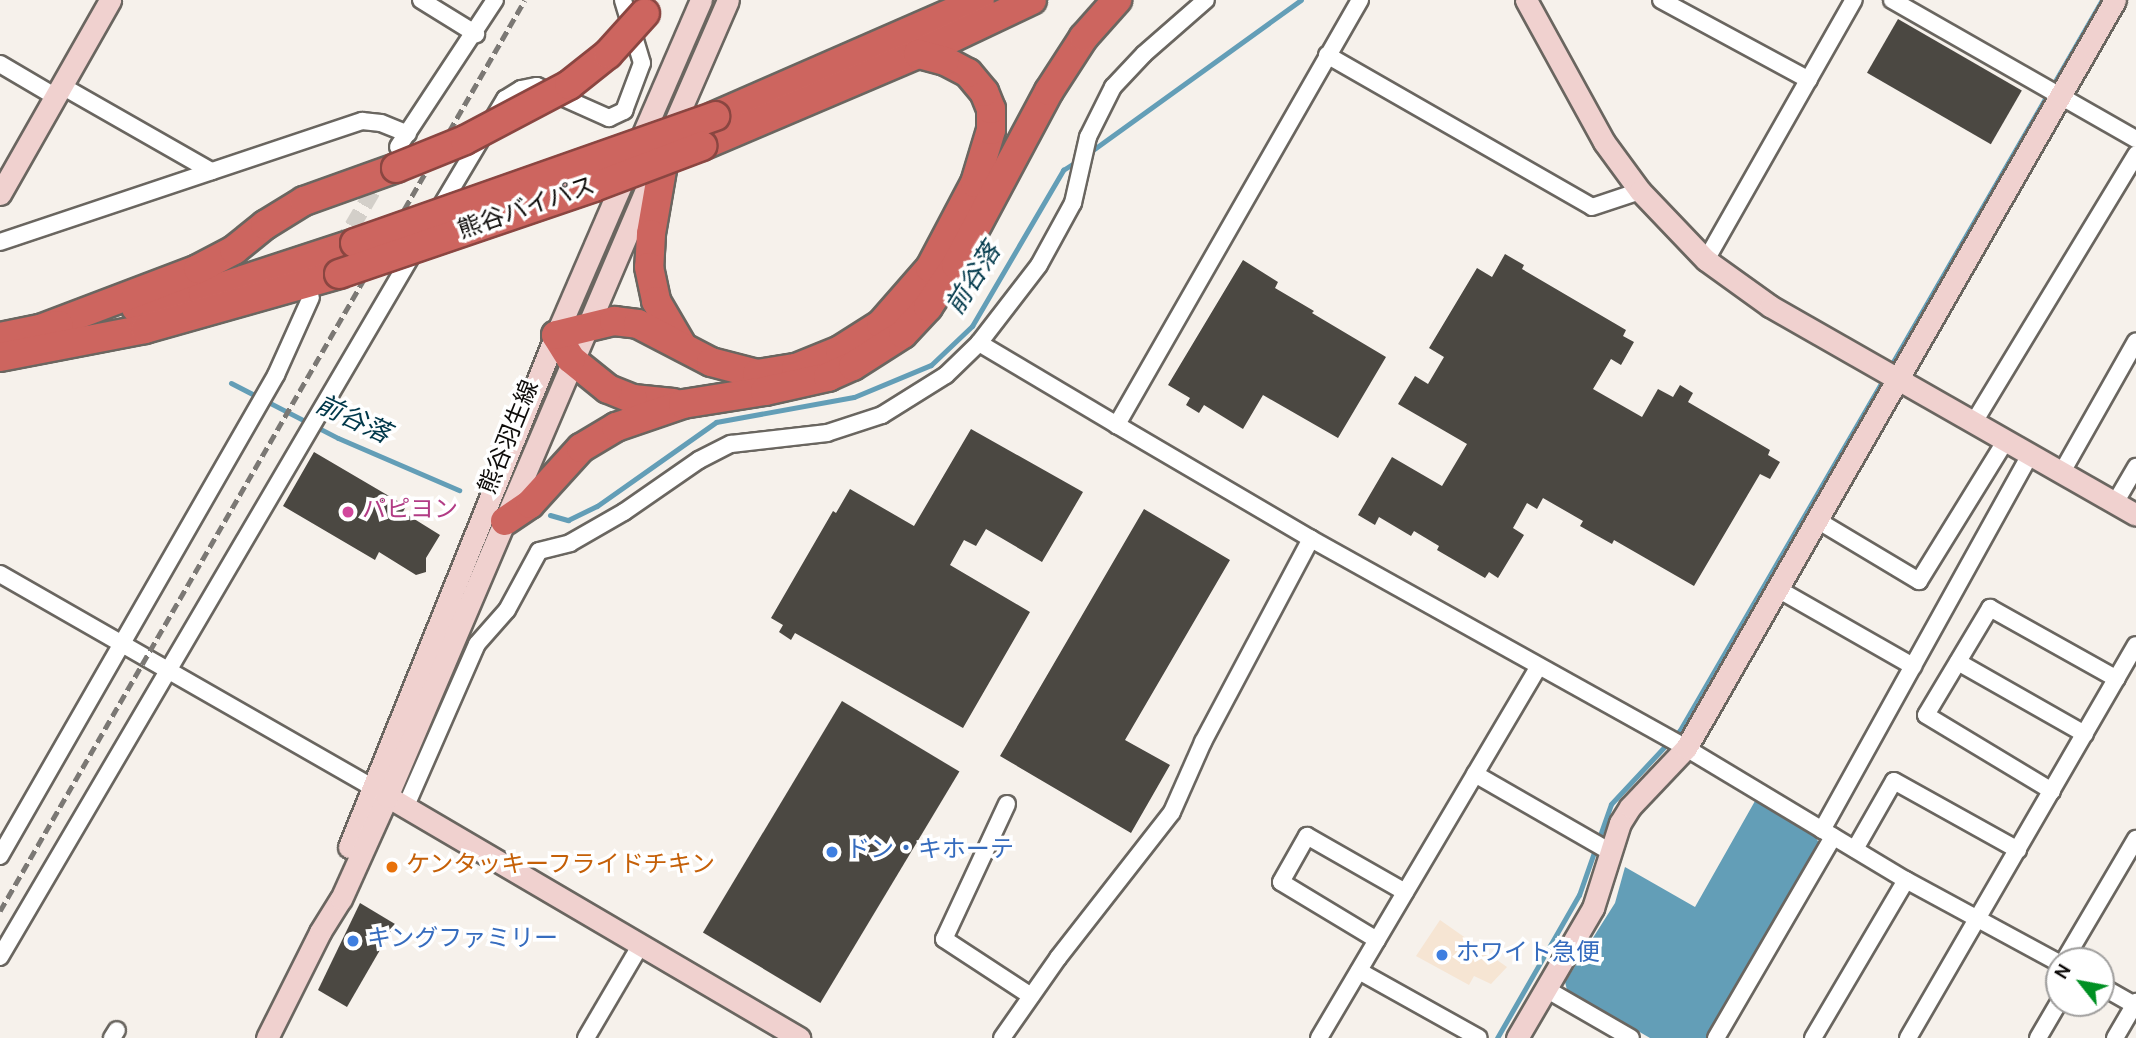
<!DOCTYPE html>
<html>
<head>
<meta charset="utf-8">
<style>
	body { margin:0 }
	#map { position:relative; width:2136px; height:1038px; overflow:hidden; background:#f6f1eb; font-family:Overpass,"Noto Sans JP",sans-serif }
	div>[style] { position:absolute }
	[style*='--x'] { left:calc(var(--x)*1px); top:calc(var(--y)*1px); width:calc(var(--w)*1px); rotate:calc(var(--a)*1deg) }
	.commercial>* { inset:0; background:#f6e5d3 }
	.water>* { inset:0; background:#639eb7 }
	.stream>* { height:5px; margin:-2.5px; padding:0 2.5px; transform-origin:2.5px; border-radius:2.5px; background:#639eb7 }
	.building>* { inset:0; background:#4b4842; transform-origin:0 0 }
	.street-tunnel>* { height:16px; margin-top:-8px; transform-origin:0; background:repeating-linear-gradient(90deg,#d3cfc9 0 16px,transparent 0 24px) }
	.roads { filter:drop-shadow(2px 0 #6a6660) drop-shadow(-2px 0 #6a6660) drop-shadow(0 2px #6a6660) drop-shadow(0 -2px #6a6660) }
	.street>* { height:16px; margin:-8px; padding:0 8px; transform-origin:8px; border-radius:8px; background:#fff }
	.secondary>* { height:21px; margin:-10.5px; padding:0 10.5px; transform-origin:10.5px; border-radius:10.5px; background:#f0d1cf }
	.highway>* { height:28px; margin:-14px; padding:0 14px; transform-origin:14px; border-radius:14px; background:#cd655f }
	.rail>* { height:5px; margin-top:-2.5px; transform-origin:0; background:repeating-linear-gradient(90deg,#7b7874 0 10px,transparent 0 15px) }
	.bridges { filter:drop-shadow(2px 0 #8a4641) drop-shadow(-2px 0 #8a4641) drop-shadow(0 2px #8a4641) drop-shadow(0 -2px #8a4641) }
	.highway-bridge>* { height:28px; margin:-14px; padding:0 14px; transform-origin:14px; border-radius:14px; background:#cd655f }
	.dots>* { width:19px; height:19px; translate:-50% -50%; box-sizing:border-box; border:4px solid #fff; border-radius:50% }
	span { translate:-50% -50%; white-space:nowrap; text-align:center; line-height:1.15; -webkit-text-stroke:7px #fff; paint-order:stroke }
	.street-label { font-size:24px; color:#0e0c0a }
	.hotel-label { font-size:24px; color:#b23c85 }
	.left { translate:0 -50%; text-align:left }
	.shop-label { font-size:24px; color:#366cbe }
	.food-label { font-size:24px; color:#c56008 }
	.water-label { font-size:26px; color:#00384a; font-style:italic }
	.north { position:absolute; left:2045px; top:947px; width:70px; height:70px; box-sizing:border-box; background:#fff; border:2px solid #9f9e9d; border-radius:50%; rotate:301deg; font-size:19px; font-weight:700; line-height:28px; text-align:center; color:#0e0c0a }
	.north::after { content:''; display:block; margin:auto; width:24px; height:32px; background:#009023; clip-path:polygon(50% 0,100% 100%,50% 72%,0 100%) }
</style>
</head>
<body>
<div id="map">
	<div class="commercial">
		<div style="clip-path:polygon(1440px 920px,1507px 967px,1491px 984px,1474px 976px,1469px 985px,1416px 956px)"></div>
	</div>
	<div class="water">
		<div style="clip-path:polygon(1755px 801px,1815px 836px,1819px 843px,1706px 1038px,1650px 1038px,1567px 990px,1565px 982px,1615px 903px,1625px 867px,1695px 907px)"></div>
	</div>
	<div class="stream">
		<div style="--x:1090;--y:152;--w:260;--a:-35.8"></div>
		<div style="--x:1890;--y:367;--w:424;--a:-60"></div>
		<div style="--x:231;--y:383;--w:120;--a:27.2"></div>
		<div style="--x:338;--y:438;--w:132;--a:23.3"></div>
		<div style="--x:550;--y:515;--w:19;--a:16"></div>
		<div style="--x:568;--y:520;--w:32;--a:-26"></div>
		<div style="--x:597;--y:506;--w:146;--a:-35.2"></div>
		<div style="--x:716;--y:422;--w:140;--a:-10.3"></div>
		<div style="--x:854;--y:397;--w:83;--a:-22.6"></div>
		<div style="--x:931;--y:365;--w:57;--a:-43.6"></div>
		<div style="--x:972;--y:326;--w:181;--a:-59.7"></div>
		<div style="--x:1063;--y:170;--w:19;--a:-32"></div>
		<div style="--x:1497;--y:1038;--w:165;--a:-60.2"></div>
		<div style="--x:1579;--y:895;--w:96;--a:-70.6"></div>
		<div style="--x:1611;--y:804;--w:101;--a:-47"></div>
		<div style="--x:1680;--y:730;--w:409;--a:-59.9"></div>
	</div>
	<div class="building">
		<div style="left:1898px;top:19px;width:143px;height:62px;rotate:30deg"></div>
		<div style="clip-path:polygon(1505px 254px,1524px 265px,1522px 269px,1626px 330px,1623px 336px,1634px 342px,1621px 365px,1611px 359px,1593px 389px,1642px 417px,1658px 389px,1673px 397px,1680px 385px,1693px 393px,1688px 402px,1770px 450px,1768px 455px,1780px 462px,1770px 479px,1760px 474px,1694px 586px,1614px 540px,1612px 544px,1580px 526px,1583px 521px,1543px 498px,1537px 509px,1527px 503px,1513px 528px,1524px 535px,1498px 578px,1489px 572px,1485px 578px,1437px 550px,1439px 546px,1414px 531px,1411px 536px,1379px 517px,1375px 525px,1358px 515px,1392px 457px,1442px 486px,1467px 444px,1398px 404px,1415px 376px,1428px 384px,1444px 357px,1429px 348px,1477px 268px,1492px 277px)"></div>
		<div style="clip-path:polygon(1243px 260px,1278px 282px,1275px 288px,1314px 311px,1312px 313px,1386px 357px,1338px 438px,1263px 395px,1243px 429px,1204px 405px,1199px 413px,1186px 405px,1190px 398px,1168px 385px)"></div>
		<div style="clip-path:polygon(971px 429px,1083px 492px,1042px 562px,986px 529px,976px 546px,964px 540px,950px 565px,1030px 612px,963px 728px,795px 633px,791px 640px,779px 632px,783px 625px,771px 618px,833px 511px,836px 513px,850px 489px,914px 526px)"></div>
		<div style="clip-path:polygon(314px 452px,406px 506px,403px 512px,440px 535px,426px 558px,426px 572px,416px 575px,379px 552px,375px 560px,283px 506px)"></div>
		<div style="clip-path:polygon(1144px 509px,1230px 560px,1125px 740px,1170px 765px,1131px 833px,1000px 756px)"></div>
		<div style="left:842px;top:701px;width:137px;height:270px;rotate:31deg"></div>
		<div style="clip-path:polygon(360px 903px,395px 924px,347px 1007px,318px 990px)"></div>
	</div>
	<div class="street-tunnel">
		<div style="--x:340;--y:247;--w:87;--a:-59.6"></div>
	</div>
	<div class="roads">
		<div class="street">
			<div style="--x:421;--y:0;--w:65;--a:31.7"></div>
			<div style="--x:1360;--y:0;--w:490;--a:119.8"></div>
			<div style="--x:1117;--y:425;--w:225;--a:30.4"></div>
			<div style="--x:1311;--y:539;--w:429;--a:29.1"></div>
			<div style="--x:1686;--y:748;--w:257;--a:31"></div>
			<div style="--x:1906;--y:880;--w:174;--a:28.5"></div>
			<div style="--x:1661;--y:0;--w:168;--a:28.4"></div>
			<div style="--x:1892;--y:0;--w:281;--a:29.7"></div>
			<div style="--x:1327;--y:55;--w:305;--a:29.8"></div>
			<div style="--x:1592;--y:207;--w:51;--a:-18.4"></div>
			<div style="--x:0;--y:64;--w:65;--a:30.5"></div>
			<div style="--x:62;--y:86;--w:172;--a:29.7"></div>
			<div style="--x:398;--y:147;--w:176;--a:-56.6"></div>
			<div style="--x:437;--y:213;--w:133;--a:-59.2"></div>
			<div style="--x:505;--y:99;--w:19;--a:-32"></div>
			<div style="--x:521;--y:89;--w:16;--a:-11"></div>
			<div style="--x:537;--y:86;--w:79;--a:24"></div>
			<div style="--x:609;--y:118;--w:17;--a:-25"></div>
			<div style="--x:624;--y:111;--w:51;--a:-69.4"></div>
			<div style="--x:642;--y:63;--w:66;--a:-106.8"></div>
			<div style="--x:0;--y:242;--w:382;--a:-18.5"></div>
			<div style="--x:362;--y:121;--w:19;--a:6"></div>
			<div style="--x:381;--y:123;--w:29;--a:22"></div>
			<div style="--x:1706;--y:260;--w:299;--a:-60.4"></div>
			<div style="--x:979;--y:343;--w:161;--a:30.7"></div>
			<div style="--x:1974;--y:422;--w:313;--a:-58.8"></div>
			<div style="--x:2062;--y:472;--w:150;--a:-60.5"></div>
			<div style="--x:2115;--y:503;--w:42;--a:-59.7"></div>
			<div style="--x:1817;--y:520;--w:119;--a:30.9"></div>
			<div style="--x:1919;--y:581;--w:166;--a:-58.3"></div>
			<div style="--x:0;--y:574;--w:430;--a:29.8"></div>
			<div style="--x:1776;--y:588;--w:158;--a:29.7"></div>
			<div style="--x:1958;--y:662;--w:146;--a:29.6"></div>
			<div style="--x:1475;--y:774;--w:155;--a:29.9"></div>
			<div style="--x:2052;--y:791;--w:147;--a:-148.9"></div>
			<div style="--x:1926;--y:715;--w:125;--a:-59.1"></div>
			<div style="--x:1990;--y:608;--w:145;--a:29.2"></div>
			<div style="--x:1007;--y:804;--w:149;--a:115"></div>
			<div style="--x:944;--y:939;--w:104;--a:33.2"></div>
			<div style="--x:405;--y:808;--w:179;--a:-66.3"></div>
			<div style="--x:477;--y:644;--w:45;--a:-48.6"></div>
			<div style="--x:507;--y:610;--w:67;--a:-61.5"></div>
			<div style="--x:539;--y:551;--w:32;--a:-14"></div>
			<div style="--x:570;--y:543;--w:62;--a:-29.9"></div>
			<div style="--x:624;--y:512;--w:91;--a:-34.7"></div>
			<div style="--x:699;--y:460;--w:36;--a:-27"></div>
			<div style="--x:731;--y:444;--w:97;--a:-6.5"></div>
			<div style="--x:827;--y:433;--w:58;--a:-18.1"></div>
			<div style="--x:882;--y:415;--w:75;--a:-32"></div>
			<div style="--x:946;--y:375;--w:46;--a:-44.1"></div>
			<div style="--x:979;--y:343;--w:98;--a:-52.4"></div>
			<div style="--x:1039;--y:265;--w:71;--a:-61.3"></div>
			<div style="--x:1073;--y:203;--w:68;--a:-77.2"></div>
			<div style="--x:1088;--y:137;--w:56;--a:-63.4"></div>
			<div style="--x:1113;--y:87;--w:45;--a:-46.8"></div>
			<div style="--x:1144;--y:54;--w:82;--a:-41.1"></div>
			<div style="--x:1822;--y:830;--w:431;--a:-61"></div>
			<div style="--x:1855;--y:849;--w:78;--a:-60.2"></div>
			<div style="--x:1894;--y:781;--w:142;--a:29.1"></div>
			<div style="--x:0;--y:856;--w:555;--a:-60.15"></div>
			<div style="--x:276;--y:375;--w:85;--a:-65.8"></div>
			<div style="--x:1377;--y:940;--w:112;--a:-148.9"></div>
			<div style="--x:1281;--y:882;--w:53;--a:-60.5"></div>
			<div style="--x:1307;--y:836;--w:113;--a:29.7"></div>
			<div style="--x:0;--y:957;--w:820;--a:-59.59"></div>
			<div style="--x:2064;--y:961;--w:142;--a:-59.5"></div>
			<div style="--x:1359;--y:971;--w:137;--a:29.2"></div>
			<div style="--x:2101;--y:986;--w:40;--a:29.7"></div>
			<div style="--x:1546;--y:989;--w:98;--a:30"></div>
			<div style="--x:112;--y:1038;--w:9;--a:-58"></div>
			<div style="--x:586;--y:1038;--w:107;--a:-59.6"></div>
			<div style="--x:1002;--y:1038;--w:98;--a:-55"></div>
			<div style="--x:1058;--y:958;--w:185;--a:-52"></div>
			<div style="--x:1172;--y:812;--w:77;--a:-66.1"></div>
			<div style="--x:1203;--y:742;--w:230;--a:-62"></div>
			<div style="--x:1319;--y:1038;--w:431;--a:-59.4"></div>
			<div style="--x:1716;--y:1038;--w:233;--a:-59.8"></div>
			<div style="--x:1813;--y:1038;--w:183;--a:-59.5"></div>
			<div style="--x:1908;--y:1038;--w:454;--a:-59.9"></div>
			<div style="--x:2038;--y:1038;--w:42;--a:-59.7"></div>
			<div style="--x:2115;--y:1038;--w:42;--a:-59.7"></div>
		</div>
		<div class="secondary">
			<div style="--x:1526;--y:0;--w:162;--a:61.2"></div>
			<div style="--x:1604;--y:142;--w:61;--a:53.7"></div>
			<div style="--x:1640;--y:191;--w:95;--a:46.3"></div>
			<div style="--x:1706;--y:260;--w:79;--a:35.7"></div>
			<div style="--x:1770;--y:306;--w:421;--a:29.7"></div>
			<div style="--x:668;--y:138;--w:150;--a:-66.5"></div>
			<div style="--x:0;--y:194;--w:223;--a:-60.4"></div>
			<div style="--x:375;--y:789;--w:492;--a:30.4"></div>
			<div style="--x:349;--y:847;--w:552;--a:-67.99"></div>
			<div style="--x:556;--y:335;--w:365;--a:-66.6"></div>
			<div style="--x:267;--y:1038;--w:119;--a:-63.4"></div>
			<div style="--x:320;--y:932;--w:39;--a:-58"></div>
			<div style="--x:341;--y:899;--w:112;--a:-65.7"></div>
			<div style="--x:387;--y:797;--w:681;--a:-66.9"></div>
			<div style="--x:1517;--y:1038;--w:151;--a:-59.7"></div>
			<div style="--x:1593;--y:908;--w:89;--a:-72.4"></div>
			<div style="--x:1620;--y:823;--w:19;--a:-58"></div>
			<div style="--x:1630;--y:807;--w:81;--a:-46.5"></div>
			<div style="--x:1686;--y:748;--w:862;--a:-60.16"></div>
		</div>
		<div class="highway">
			<div style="--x:715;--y:116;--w:289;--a:-23.6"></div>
			<div style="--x:667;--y:141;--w:94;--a:99.8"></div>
			<div style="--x:651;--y:234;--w:33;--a:93"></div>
			<div style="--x:649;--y:267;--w:35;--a:78"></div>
			<div style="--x:656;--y:301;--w:53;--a:59.6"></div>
			<div style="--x:702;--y:146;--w:235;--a:-23.1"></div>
			<div style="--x:918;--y:54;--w:126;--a:-25.3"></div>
			<div style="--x:136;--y:308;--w:69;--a:-12.6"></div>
			<div style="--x:203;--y:293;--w:160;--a:-18.2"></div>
			<div style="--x:40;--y:329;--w:169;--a:-20.8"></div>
			<div style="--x:198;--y:269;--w:41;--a:-27.8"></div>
			<div style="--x:234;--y:250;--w:40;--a:-39"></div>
			<div style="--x:265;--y:225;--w:46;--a:-31.6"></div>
			<div style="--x:304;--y:201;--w:98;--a:-19.7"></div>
			<div style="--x:0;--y:337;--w:60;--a:-11.5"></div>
			<div style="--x:0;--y:357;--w:148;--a:-10.9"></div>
			<div style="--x:145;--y:329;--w:202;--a:-15.8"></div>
			<div style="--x:673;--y:403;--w:40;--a:-174.3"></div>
			<div style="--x:633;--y:399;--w:27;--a:-158"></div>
			<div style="--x:608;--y:389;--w:48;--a:-141"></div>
			<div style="--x:571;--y:359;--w:28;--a:-122"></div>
			<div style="--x:556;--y:335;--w:60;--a:-13.6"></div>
			<div style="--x:614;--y:321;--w:24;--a:7"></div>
			<div style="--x:638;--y:324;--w:82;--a:27.5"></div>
			<div style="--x:711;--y:362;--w:48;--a:14.6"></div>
			<div style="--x:757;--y:374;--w:39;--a:-9"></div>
			<div style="--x:796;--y:368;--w:48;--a:-22.2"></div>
			<div style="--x:840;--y:350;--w:49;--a:-32.4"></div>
			<div style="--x:881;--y:324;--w:74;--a:-48.8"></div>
			<div style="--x:930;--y:268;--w:96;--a:-62.1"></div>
			<div style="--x:975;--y:183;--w:55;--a:-73.2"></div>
			<div style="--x:991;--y:130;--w:21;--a:-90"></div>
			<div style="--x:991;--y:109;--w:18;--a:-112"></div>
			<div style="--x:984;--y:92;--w:25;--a:-130"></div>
			<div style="--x:968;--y:73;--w:26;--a:-152"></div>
			<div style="--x:945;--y:61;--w:28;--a:-165"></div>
			<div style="--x:505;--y:521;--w:30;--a:-34"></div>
			<div style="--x:530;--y:504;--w:76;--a:-47.7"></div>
			<div style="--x:581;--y:448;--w:41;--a:-31"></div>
			<div style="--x:616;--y:427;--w:71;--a:-18.9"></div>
			<div style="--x:683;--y:404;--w:83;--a:-9"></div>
			<div style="--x:765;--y:391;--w:65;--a:-12.5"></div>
			<div style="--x:828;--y:377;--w:27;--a:-24"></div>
			<div style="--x:853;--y:366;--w:59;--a:-32.6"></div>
			<div style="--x:903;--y:334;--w:37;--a:-47"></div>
			<div style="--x:928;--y:307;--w:50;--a:-56.3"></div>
			<div style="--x:956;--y:265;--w:197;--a:-61.9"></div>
			<div style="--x:1049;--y:91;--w:64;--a:-57.1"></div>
			<div style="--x:1084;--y:37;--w:50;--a:-48.3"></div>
		</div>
	</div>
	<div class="rail">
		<div style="--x:0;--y:911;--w:1051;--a:-60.05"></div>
	</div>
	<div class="bridges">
		<div class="highway-bridge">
			<div style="--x:396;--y:168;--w:74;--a:-22.1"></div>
			<div style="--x:465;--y:140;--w:118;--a:-27.9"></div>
			<div style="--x:569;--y:85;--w:50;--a:-38.5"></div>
			<div style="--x:608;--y:54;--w:55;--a:-47.9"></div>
			<div style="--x:355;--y:243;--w:382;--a:-19.4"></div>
			<div style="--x:339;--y:274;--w:269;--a:-18.8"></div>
			<div style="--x:594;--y:187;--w:116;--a:-20.8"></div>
		</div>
	</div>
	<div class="dots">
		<div style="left:348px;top:512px;background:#d1479c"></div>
		<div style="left:832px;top:852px;background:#3f7fe0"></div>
		<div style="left:392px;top:867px;background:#e8710a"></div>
		<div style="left:353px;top:941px;background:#3f7fe0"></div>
		<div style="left:1442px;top:955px;background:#3f7fe0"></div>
	</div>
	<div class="street-label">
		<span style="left:527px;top:210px;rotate:-19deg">熊谷バイパス</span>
		<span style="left:511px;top:438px;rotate:-68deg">熊谷羽生線</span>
	</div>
	<div class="hotel-label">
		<span class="left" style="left:362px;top:512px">パピヨン</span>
	</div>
	<div class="shop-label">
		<span class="left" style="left:846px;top:852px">ドン・キホーテ</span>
		<span class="left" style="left:367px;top:941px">キングファミリー</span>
		<span class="left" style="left:1456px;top:955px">ホワイト急便</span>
	</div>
	<div class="food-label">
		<span class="left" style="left:406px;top:867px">ケンタッキーフライドチキン</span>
	</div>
	<div class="water-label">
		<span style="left:975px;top:280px;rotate:-58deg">前谷落</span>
		<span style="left:352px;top:421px;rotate:25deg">前谷落</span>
	</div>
	<div class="north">N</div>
</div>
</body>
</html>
